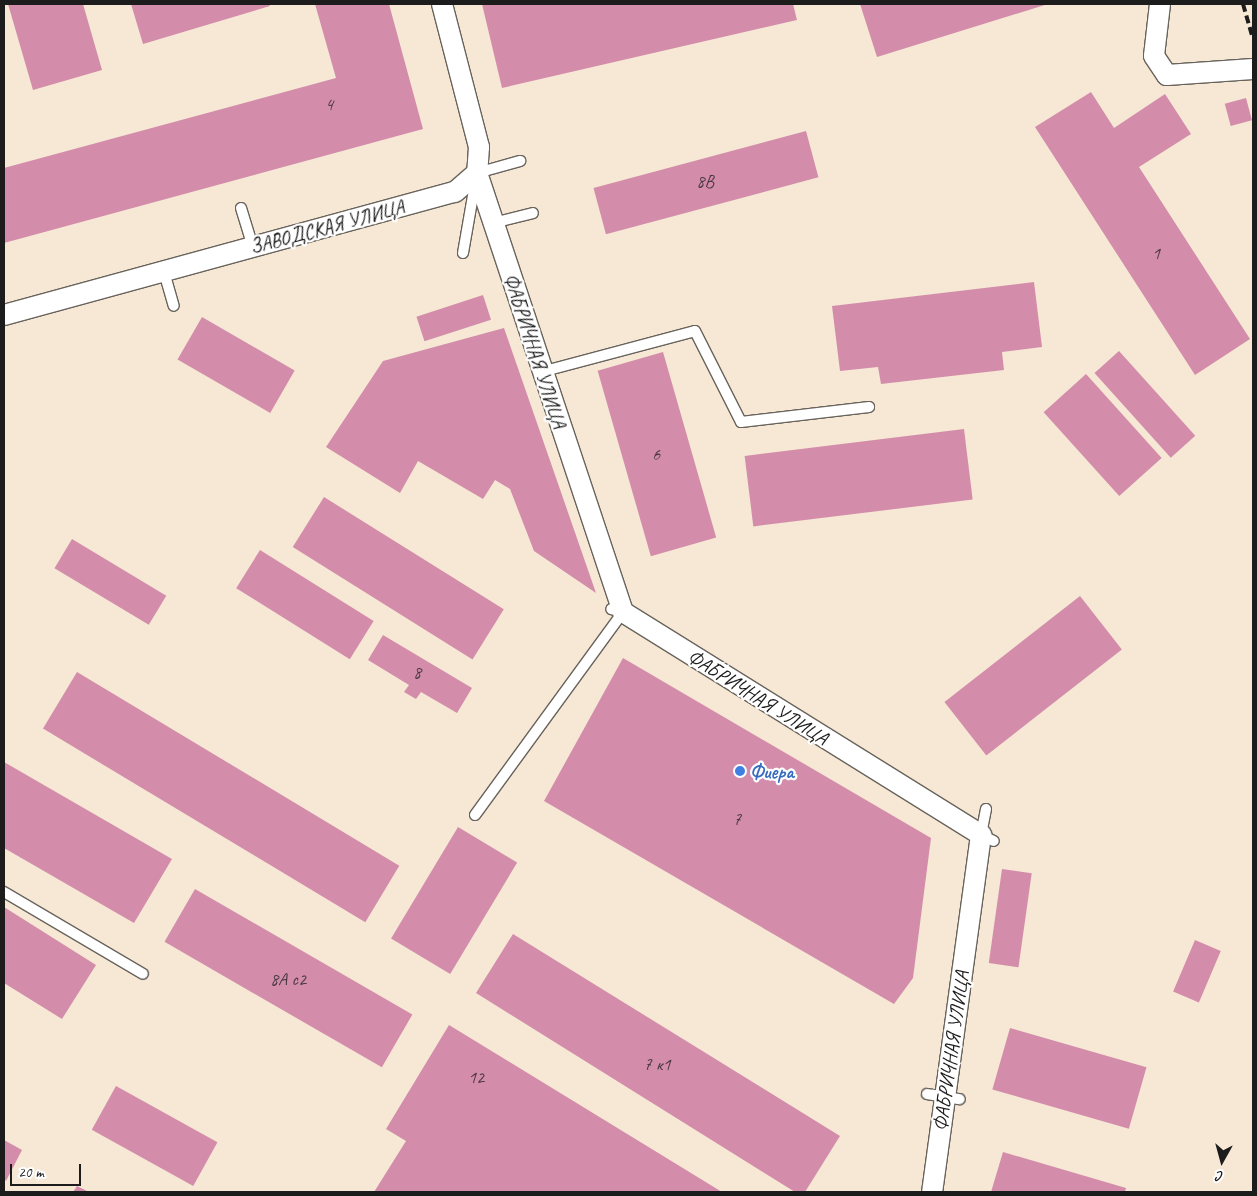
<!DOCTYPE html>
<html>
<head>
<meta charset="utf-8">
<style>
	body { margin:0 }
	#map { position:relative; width:1257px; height:1196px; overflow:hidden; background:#f6e8d4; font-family:Caveat,sans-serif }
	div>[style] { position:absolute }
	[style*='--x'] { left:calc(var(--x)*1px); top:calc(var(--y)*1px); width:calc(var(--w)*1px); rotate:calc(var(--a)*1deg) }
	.building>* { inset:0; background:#d38dab; transform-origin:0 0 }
	.roads { filter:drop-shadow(1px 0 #68635c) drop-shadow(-1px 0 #68635c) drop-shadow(0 1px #68635c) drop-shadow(0 -1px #68635c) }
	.lane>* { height:10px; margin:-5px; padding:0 5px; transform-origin:5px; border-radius:5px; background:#fff }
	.street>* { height:20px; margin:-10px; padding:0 10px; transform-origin:10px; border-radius:10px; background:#fff }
	.rail>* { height:4px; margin-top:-2px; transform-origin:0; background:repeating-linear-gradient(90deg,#1c1c1c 0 8px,transparent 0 12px) }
	.dots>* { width:14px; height:14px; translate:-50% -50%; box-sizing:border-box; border:2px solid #fff; border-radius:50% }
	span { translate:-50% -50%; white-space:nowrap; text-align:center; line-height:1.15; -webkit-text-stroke:4.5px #fff; paint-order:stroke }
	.number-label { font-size:18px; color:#4a3840 }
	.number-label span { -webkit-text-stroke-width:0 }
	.street-label { font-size:20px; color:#1c1c1c }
	.shop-label { font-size:20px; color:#366cbe; font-weight:700 }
	.left { translate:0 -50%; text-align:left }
	.frame { position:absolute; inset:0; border:5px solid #1c1c1c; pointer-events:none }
	.north { position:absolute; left:1197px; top:1136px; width:50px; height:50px; -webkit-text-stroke:4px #fff; paint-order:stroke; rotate:187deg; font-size:14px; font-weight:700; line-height:20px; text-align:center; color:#1c1c1c }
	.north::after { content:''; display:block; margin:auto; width:18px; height:22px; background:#1c1c1c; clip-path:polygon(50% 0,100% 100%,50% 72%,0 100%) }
	.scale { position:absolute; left:10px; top:1164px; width:71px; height:22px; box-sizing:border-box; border:2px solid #1c1c1c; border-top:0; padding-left:6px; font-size:15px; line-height:18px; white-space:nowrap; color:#1c1c1c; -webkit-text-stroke:4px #fff; paint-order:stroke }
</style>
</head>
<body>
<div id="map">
	<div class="building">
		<div style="clip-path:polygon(8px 4px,83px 4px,102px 70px,33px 90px)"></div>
		<div style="clip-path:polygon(131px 4px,269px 4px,270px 6px,143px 44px)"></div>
		<div style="clip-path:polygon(315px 4px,389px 4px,423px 129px,4px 243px,4px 168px,336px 78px)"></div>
		<div style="clip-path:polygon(482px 4px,793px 4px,797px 20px,502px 88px)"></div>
		<div style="clip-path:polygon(860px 4px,1048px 4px,877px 57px)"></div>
		<div style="clip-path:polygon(1091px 92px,1114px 128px,1165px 94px,1191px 134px,1139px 167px,1250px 339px,1195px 375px,1035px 127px)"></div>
		<div style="left:1246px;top:98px;width:23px;height:22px;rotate:75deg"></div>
		<div style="left:806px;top:131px;width:48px;height:220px;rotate:75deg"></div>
		<div style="clip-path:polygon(1034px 282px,1042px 347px,1002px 352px,1004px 370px,881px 384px,878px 367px,840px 371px,832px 306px)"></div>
		<div style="left:483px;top:295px;width:26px;height:70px;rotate:72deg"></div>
		<div style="left:202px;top:317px;width:107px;height:49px;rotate:30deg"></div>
		<div style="clip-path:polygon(504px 328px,596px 593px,534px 551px,510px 489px,495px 480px,483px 499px,418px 461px,400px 493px,326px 447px,383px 361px)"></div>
		<div style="left:1119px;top:351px;width:114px;height:33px;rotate:48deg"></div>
		<div style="left:663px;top:352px;width:193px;height:68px;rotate:74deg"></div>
		<div style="left:1086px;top:374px;width:113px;height:57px;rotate:48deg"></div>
		<div style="left:964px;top:429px;width:71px;height:221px;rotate:83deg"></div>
		<div style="left:324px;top:497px;width:212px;height:59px;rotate:32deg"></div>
		<div style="left:72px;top:539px;width:110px;height:34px;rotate:31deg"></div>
		<div style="left:260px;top:550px;width:134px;height:45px;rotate:32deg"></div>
		<div style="left:1080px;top:596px;width:68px;height:172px;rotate:52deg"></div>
		<div style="clip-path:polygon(383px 635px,472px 688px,457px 713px,421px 692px,416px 699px,404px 692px,409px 685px,368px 660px)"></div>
		<div style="clip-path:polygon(623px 658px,931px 838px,913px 978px,894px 1004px,544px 801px)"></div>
		<div style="left:77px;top:672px;width:376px;height:66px;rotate:31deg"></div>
		<div style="clip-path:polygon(4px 762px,172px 859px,134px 923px,4px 848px)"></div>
		<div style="left:458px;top:827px;width:69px;height:130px;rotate:31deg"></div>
		<div style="left:1002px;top:869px;width:30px;height:95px;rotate:8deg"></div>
		<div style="left:195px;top:889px;width:251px;height:61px;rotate:30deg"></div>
		<div style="clip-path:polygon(4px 907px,96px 965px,62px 1019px,4px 983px)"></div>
		<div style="clip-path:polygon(513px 934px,840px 1136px,805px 1192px,795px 1192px,476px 993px)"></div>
		<div style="left:1195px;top:940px;width:28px;height:56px;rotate:23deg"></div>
		<div style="clip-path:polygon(449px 1025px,722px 1192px,374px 1192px,406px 1141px,386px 1129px)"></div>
		<div style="left:1010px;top:1028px;width:142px;height:64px;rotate:16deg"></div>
		<div style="left:116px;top:1086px;width:116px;height:50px;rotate:29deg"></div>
		<div style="clip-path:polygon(4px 1140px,22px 1150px,6px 1181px,4px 1179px)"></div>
		<div style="clip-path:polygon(1003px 1152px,1126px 1188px,1125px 1192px,991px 1192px)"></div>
		<div style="clip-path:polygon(77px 1186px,89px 1192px,73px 1192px)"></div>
	</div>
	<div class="roads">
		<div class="lane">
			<div style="--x:241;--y:208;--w:41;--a:72.9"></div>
			<div style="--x:493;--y:223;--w:41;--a:-14"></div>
			<div style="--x:463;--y:253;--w:81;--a:-80.1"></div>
			<div style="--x:477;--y:173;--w:45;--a:-15.6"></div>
			<div style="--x:164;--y:272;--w:35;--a:74"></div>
			<div style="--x:541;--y:372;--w:159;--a:-14.9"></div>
			<div style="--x:695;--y:331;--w:102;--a:63.2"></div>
			<div style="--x:741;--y:422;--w:129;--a:-6.7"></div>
			<div style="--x:986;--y:809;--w:26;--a:101"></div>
			<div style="--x:981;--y:835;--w:14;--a:25"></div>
			<div style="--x:475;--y:815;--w:251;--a:-53.9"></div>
			<div style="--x:623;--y:612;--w:12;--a:-166"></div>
			<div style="--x:4;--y:892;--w:161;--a:30.5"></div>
			<div style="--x:927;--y:1094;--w:33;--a:9"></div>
		</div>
		<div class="street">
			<div style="--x:442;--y:4;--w:148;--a:75.5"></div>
			<div style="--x:479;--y:147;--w:26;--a:94"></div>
			<div style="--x:477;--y:173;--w:463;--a:71.6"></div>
			<div style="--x:623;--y:612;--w:422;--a:31.9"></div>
			<div style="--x:981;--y:835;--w:360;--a:97.8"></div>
			<div style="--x:1160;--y:4;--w:52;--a:96.6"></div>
			<div style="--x:1154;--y:56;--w:23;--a:56"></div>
			<div style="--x:1167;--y:75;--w:86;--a:-4"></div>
			<div style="--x:4;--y:315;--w:467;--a:-15.3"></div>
			<div style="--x:455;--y:192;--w:29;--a:-41"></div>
		</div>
	</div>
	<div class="rail">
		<div style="--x:1243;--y:4;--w:36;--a:74"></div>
	</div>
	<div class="dots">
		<div style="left:740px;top:771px;background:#3f7fe0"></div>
	</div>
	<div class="number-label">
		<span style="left:329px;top:104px">4</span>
		<span style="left:705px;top:181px">8В</span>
		<span style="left:1156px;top:253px">1</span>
		<span style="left:656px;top:454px">6</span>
		<span style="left:417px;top:672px">8</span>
		<span style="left:737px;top:819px">7</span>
		<span style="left:288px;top:979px">8А с2</span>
		<span style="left:657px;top:1064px">7 к1</span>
		<span style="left:476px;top:1077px">12</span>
	</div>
	<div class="street-label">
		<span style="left:327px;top:227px;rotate:-15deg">ЗАВОДСКАЯ УЛИЦА</span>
		<span style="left:535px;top:351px;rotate:72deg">ФАБРИЧНАЯ УЛИЦА</span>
		<span style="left:758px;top:697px;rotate:32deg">ФАБРИЧНАЯ УЛИЦА</span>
		<span style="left:951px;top:1051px;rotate:-82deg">ФАБРИЧНАЯ УЛИЦА</span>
	</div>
	<div class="shop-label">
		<span class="left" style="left:750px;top:771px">Фиера</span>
	</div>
	<div class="frame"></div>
	<div class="north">С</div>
	<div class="scale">20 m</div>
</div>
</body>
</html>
